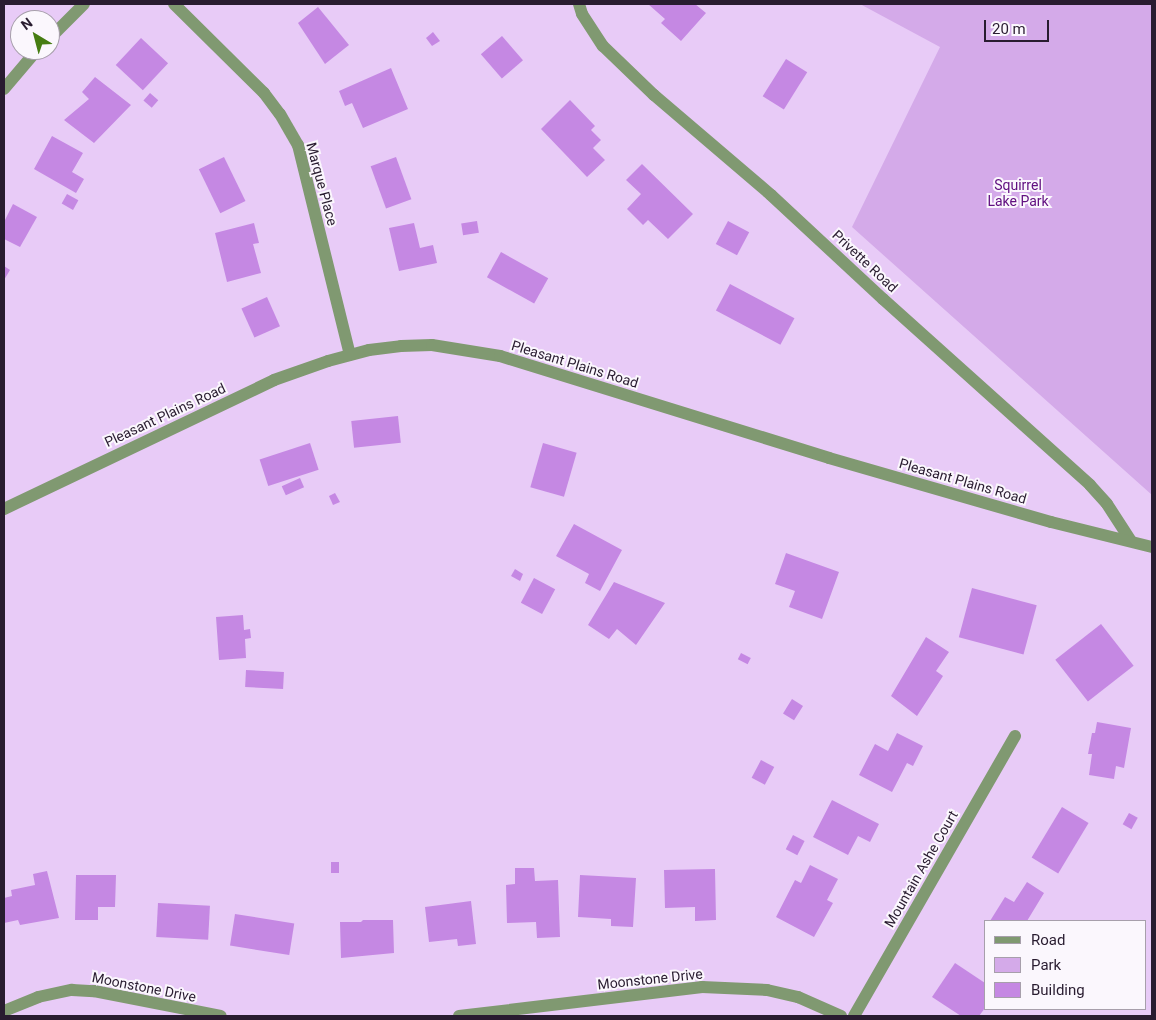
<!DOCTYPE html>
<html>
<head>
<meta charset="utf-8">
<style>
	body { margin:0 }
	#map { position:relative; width:1156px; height:1020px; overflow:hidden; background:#e8cbf7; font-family:Roboto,sans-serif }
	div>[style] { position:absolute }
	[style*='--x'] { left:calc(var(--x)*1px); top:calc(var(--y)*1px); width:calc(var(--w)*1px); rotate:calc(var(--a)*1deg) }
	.green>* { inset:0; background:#d4aae9 }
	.building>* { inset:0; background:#c588e3; transform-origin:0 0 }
	.minor>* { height:12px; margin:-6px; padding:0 6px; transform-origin:6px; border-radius:6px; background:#809971 }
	span { translate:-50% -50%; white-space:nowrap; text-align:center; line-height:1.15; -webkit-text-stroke:4px #fbf7fd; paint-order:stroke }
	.street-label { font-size:14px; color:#291c30 }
	.park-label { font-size:14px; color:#621181 }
	.frame { position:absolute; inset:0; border:5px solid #291c30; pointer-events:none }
	.legend { position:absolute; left:984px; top:920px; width:162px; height:90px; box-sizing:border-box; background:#fbf7fd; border:1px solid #a79fab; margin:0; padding:6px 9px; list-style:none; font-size:15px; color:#291c30 }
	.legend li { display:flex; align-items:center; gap:10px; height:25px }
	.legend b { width:25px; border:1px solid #a79fab }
	.north { position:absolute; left:10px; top:10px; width:50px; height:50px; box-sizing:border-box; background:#fbf7fd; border:1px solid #a79fab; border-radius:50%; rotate:323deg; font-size:14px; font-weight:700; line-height:20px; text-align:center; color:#291c30 }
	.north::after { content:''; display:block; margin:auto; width:18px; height:22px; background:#467d12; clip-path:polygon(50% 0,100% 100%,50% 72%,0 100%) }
	.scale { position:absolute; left:984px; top:20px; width:65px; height:22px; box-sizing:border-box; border:2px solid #291c30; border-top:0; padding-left:6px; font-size:15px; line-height:18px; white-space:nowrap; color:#291c30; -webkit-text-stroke:4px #fbf7fd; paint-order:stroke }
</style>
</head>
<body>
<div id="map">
	<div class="green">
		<div style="clip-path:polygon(860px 4px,1152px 4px,1152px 495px,852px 227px,940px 47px)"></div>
	</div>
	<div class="building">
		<div style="clip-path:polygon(648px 4px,695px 4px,706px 13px,681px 41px,661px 23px,665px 19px)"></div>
		<div style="clip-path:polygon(318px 7px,349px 45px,325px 64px,298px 23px)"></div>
		<div style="clip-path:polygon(433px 32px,440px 41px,432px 46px,426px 38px)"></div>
		<div style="left:502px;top:36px;width:32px;height:28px;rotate:49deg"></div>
		<div style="left:141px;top:38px;width:37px;height:37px;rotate:43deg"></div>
		<div style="left:786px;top:59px;width:25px;height:44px;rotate:32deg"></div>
		<div style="clip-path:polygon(391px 68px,408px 109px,363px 128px,352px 103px,345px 106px,339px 91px)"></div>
		<div style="clip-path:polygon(95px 77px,131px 105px,94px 143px,64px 120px,89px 99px,82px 92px)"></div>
		<div style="left:150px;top:93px;width:11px;height:10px;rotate:41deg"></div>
		<div style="clip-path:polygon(570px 100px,595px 126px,591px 130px,601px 140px,593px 148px,605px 160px,587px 177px,541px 129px)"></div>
		<div style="clip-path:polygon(52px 136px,83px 153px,72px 172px,84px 179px,76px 193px,34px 169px)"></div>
		<div style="left:224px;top:157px;width:49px;height:28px;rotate:64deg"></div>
		<div style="left:396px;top:157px;width:45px;height:27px;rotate:70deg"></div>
		<div style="clip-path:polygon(642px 164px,693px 214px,668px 239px,648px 220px,643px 225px,627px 209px,641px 194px,626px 180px)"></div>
		<div style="left:67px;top:194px;width:13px;height:11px;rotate:29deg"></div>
		<div style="clip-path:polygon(13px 204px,37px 217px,20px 247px,4px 239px,4px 222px)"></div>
		<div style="left:477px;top:221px;width:12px;height:16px;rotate:81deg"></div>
		<div style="left:728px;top:221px;width:24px;height:26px;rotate:28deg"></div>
		<div style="clip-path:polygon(254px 223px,259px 243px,253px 244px,261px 273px,227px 282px,215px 233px)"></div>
		<div style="clip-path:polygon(414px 223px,420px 248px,433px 245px,437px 263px,399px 271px,389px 228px)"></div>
		<div style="left:501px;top:252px;width:54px;height:29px;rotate:29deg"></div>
		<div style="clip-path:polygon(4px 266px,10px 270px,4px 280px)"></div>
		<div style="left:730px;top:284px;width:73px;height:30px;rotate:28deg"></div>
		<div style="left:267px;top:297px;width:32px;height:28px;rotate:66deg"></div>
		<div style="left:398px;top:416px;width:27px;height:47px;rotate:84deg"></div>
		<div style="left:310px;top:443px;width:28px;height:53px;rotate:72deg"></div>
		<div style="left:543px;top:443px;width:35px;height:46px;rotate:16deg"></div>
		<div style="left:300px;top:478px;width:10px;height:20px;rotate:66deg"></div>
		<div style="clip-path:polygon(335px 493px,340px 502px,333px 505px,329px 496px)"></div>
		<div style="clip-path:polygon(574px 524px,622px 550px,600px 591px,585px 583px,589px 574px,556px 556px)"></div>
		<div style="clip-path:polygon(786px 553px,839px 572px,822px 619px,789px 607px,795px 591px,775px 584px)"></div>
		<div style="clip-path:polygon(515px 569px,523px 574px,520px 581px,511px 576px)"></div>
		<div style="left:534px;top:578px;width:24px;height:28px;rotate:28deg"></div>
		<div style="clip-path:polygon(614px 582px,665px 603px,636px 645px,617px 629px,609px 639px,588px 625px)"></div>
		<div style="left:972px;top:588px;width:67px;height:51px;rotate:15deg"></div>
		<div style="clip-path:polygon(243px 615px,244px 630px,250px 629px,251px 638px,245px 639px,246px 658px,219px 660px,216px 617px)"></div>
		<div style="left:1101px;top:624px;width:53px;height:58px;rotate:52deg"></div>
		<div style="clip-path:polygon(926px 637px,949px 652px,936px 671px,943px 676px,917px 716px,891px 696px)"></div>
		<div style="left:741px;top:653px;width:11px;height:7px;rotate:27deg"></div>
		<div style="left:246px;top:670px;width:38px;height:17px;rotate:3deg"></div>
		<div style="left:792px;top:699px;width:13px;height:17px;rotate:32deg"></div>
		<div style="clip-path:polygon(1097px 722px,1131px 728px,1124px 768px,1116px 766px,1114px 779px,1089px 775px,1092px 754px,1088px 754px,1092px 733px,1095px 733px)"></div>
		<div style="clip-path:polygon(897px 733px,923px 746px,913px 766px,907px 763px,892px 792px,859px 775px,875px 744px,888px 751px)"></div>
		<div style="left:761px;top:760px;width:15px;height:20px;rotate:28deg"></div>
		<div style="clip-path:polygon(832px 800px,879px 824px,870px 842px,858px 836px,848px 855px,813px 837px)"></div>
		<div style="left:1062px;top:807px;width:31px;height:59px;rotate:31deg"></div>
		<div style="left:1129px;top:813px;width:10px;height:13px;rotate:29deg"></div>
		<div style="left:793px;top:835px;width:13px;height:16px;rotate:27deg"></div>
		<div style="left:331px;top:862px;width:8px;height:11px"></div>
		<div style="clip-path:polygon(810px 865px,838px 879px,827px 900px,833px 903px,814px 937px,776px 917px,795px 880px,801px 883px)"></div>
		<div style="clip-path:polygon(515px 868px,534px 868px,535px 881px,558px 880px,560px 937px,537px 938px,536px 922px,507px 923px,506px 885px,515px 884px)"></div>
		<div style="clip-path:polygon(715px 869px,716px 920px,695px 921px,695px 907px,665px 908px,664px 870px)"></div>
		<div style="clip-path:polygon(47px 871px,59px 918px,20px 925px,18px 920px,4px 923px,4px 898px,12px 896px,11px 890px,35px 885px,33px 874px)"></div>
		<div style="clip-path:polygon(76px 875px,116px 875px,115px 907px,98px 907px,98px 920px,75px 920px)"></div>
		<div style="clip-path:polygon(580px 875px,636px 878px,633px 927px,611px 926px,611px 919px,578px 917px)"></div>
		<div style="clip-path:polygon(1027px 882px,1044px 893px,1027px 921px,990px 921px,1005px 897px,1014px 902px)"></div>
		<div style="clip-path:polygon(471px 901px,476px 944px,458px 946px,457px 939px,429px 942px,425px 907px)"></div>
		<div style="left:158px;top:903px;width:52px;height:34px;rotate:3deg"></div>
		<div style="left:235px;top:914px;width:60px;height:32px;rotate:9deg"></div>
		<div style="clip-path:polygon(363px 920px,393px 920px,394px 953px,341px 958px,340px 922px,361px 922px)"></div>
		<div style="clip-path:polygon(955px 963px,985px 983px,985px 1008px,979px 1016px,961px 1016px,932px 997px)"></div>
	</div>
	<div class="minor">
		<div style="--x:174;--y:4;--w:127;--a:44.7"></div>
		<div style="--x:264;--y:93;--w:26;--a:53"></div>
		<div style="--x:280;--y:114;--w:36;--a:60"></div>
		<div style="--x:298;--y:145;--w:216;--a:76.1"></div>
		<div style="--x:579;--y:4;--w:10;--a:73"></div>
		<div style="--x:582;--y:14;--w:38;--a:57"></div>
		<div style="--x:603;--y:46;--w:71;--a:43.9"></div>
		<div style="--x:654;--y:95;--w:154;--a:40.5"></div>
		<div style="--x:771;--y:195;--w:153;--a:42.9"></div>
		<div style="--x:883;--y:299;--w:278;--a:41.9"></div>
		<div style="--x:1090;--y:485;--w:25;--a:48"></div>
		<div style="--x:1107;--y:504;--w:44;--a:57"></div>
		<div style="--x:50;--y:38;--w:48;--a:-45"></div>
		<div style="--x:4;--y:89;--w:51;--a:-49.8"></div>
		<div style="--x:4;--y:509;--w:299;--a:-25.5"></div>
		<div style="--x:274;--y:380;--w:57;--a:-19.4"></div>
		<div style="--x:328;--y:361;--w:42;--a:-15"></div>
		<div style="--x:369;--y:350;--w:32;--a:-7"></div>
		<div style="--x:401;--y:346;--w:31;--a:-2"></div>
		<div style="--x:432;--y:345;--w:69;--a:9.2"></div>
		<div style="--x:500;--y:356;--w:344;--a:17.2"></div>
		<div style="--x:829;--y:458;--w:231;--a:16.1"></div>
		<div style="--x:1051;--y:522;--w:104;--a:13.9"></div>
		<div style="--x:4;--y:1011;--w:37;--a:-22"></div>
		<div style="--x:38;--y:997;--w:35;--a:-12"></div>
		<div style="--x:72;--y:990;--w:22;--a:3"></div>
		<div style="--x:94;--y:991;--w:129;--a:11.1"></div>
		<div style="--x:459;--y:1016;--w:245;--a:-6.8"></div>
		<div style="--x:702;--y:987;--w:65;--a:2.6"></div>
		<div style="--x:767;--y:990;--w:32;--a:13"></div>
		<div style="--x:798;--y:997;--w:47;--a:23.8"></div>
		<div style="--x:854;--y:1016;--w:323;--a:-60.1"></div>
	</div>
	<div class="street-label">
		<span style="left:322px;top:184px;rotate:75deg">Marque Place</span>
		<span style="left:865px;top:261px;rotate:43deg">Privette Road</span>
		<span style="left:575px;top:364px;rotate:17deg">Pleasant Plains Road</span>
		<span style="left:165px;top:415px;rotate:-25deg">Pleasant Plains Road</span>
		<span style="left:963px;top:481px;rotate:16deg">Pleasant Plains Road</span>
		<span style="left:921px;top:869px;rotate:-60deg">Mountain Ashe Court</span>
		<span style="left:650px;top:979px;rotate:-6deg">Moonstone Drive</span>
		<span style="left:144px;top:987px;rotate:11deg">Moonstone Drive</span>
	</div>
	<div class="park-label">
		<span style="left:1018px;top:193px">Squirrel<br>Lake Park</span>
	</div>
	<div class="frame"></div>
	<ul class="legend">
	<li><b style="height:6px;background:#809971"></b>Road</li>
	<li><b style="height:14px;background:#d4aae9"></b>Park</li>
	<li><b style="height:14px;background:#c588e3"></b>Building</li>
	</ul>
	<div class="north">N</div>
	<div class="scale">20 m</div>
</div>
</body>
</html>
